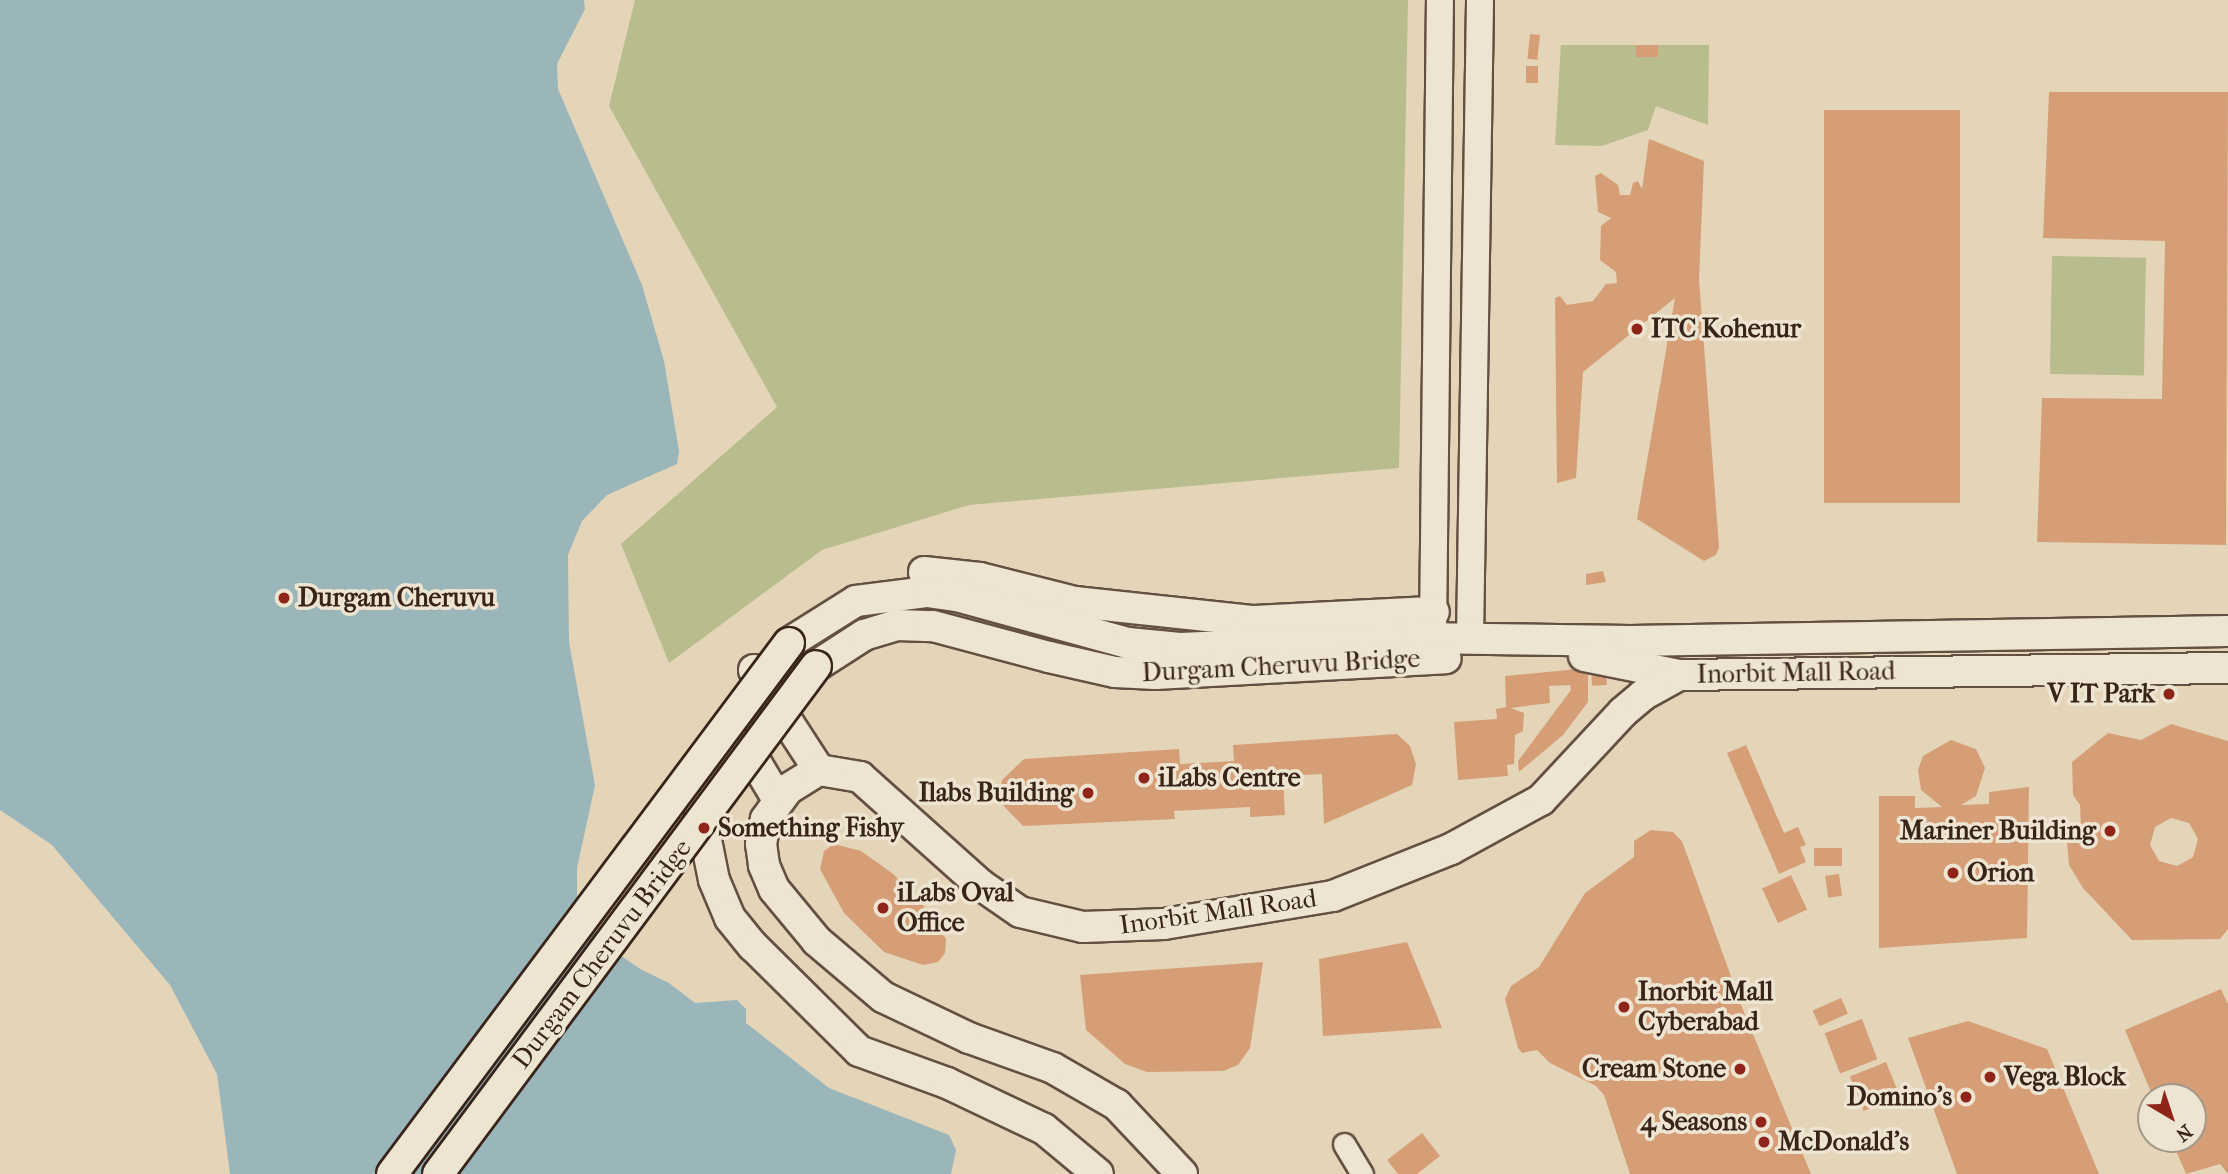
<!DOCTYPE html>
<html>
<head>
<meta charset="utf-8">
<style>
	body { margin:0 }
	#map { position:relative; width:2228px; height:1174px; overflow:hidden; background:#e4d5b9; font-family:"IM FELL French Canon",serif }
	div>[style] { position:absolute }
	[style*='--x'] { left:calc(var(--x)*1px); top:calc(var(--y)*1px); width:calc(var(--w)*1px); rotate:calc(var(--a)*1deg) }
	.green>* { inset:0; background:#b9bc8c; transform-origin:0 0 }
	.water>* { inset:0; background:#9ab6ba }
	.building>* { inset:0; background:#d69e77; transform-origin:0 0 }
	.roads { filter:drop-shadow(2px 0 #645042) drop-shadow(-2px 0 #645042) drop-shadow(0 2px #645042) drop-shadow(0 -2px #645042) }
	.minor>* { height:21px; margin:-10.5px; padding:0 10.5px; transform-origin:10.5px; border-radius:10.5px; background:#ede4d2 }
	.tertiary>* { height:26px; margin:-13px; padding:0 13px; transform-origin:13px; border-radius:13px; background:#ede4d2 }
	.secondary>* { height:30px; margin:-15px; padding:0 15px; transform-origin:15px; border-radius:15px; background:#ede4d2 }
	.bridges { filter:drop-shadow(2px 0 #39241a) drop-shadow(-2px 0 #39241a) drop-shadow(0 2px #39241a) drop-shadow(0 -2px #39241a) }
	.secondary-bridge>* { height:30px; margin:-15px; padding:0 15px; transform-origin:15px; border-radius:15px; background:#ede4d2 }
	.dots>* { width:19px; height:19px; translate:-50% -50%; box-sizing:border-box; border:4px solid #ede4d2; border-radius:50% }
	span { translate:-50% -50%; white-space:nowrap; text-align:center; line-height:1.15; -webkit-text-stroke:7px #ede4d2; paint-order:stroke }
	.poi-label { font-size:26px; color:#39241a; font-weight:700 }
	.left { translate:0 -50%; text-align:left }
	.right { translate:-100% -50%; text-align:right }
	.street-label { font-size:26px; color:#39241a }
	.north { position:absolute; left:2137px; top:1083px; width:70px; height:70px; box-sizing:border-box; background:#ede4d2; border:2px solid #a59788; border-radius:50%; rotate:141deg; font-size:19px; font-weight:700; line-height:28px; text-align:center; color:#39241a }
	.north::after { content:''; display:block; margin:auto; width:24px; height:32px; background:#8f2418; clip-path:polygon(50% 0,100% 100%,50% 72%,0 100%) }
</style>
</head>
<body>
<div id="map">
	<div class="green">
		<div style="clip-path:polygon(635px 0,1408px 0,1399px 468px,969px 505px,822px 550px,669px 663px,621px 544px,777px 407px,609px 106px)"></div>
		<div style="clip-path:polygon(1561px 45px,1709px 45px,1708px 125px,1656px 106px,1648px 130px,1602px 146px,1555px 145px)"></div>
		<div style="left:2052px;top:256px;width:94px;height:118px;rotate:1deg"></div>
	</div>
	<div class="water">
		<div style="clip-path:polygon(0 0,584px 0,585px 9px,557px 64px,558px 89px,642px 285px,664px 361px,679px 451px,677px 464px,607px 495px,582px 521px,568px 555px,569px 642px,595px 785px,577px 868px,577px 895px,592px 928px,614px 951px,642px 970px,669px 983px,695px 1003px,737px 1000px,746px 1009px,746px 1023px,829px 1088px,949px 1135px,956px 1150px,951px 1174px,230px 1174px,217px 1074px,170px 985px,52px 845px,0 810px)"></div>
	</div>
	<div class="building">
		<div style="left:1530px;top:34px;width:10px;height:25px;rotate:6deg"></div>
		<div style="left:1658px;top:45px;width:12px;height:22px;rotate:90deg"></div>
		<div style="left:1526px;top:66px;width:12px;height:17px"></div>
		<div style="clip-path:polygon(2049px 92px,2228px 92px,2226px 545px,2037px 542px,2042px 398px,2162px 399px,2165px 241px,2043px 238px)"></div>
		<div style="left:1824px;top:110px;width:136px;height:393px"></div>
		<div style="clip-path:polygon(1649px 139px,1704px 161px,1699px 279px,1719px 547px,1716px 555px,1704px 561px,1637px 519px,1675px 298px,1583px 372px,1576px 478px,1557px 483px,1555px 298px,1560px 296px,1567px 305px,1593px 301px,1606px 284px,1617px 283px,1616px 272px,1600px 260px,1601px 226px,1611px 218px,1598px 212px,1595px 176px,1601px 173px,1618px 185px,1620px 195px,1630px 195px,1633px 183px,1638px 181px,1642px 189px)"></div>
		<div style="clip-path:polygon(1603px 571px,1606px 582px,1586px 585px,1586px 574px)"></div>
		<div style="left:1606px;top:667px;width:18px;height:15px;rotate:87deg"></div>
		<div style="clip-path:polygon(1588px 668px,1588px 702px,1563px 735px,1519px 772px,1518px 761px,1571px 690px,1570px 685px,1549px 686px,1550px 703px,1511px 708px,1524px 713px,1523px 731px,1515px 735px,1514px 764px,1507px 765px,1508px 776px,1458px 780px,1454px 722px,1497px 719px,1496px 709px,1506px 707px,1505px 676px)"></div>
		<div style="clip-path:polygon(evenodd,2171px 724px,2228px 741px,2228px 929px,2220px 939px,2132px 940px,2083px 888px,2069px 865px,2066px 832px,2071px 825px,2081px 828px,2080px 805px,2073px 795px,2072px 762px,2108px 733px,2141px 740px,2171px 724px,2171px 818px,2189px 823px,2198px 839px,2193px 857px,2177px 866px,2159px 861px,2150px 845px,2155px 827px,2171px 818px)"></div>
		<div style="clip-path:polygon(1397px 734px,1410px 746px,1416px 764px,1412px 785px,1324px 824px,1322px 774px,1283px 776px,1285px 815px,1250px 817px,1250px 807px,1174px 811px,1175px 819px,1023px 826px,998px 800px,1002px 780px,1024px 759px,1179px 749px,1180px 764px,1234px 761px,1233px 745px)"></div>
		<div style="clip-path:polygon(1951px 740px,1976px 749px,1985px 768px,1976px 796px,1961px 805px,1989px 804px,1989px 792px,2029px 787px,2027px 938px,1879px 948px,1879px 796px,1915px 796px,1915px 808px,1942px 807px,1921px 790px,1918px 770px,1923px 756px)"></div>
		<div style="clip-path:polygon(1746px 745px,1784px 833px,1798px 827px,1806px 845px,1800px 847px,1806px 862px,1779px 874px,1727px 753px)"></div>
		<div style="clip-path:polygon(1651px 830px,1673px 832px,1682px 841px,1745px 1015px,1811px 1174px,1630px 1174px,1604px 1095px,1596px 1086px,1550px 1063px,1537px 1050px,1522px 1053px,1518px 1048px,1505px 999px,1511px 986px,1539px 967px,1585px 893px,1634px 857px,1634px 841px)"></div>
		<div style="clip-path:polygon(834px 844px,861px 851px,892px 873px,920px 901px,946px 939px,945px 953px,938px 962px,923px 965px,884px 952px,844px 913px,820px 869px,824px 851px)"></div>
		<div style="left:1842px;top:848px;width:18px;height:28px;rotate:90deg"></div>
		<div style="left:1839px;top:874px;width:22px;height:14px;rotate:82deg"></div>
		<div style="left:1791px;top:875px;width:38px;height:32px;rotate:65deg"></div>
		<div style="clip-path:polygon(1407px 942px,1442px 1028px,1323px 1036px,1319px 959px)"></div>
		<div style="clip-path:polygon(1263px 962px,1250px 1048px,1238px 1065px,1223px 1071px,1147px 1072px,1125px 1064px,1086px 1030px,1080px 975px)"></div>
		<div style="clip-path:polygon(2221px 989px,2228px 1004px,2228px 1174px,2220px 1164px,2186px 1174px,2171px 1139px,2193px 1139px,2193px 1097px,2153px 1097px,2125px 1030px)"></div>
		<div style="left:1841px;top:998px;width:17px;height:31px;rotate:66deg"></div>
		<div style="left:1862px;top:1019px;width:43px;height:40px;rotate:69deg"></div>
		<div style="clip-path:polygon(1968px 1021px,2047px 1049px,2099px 1174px,1957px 1174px,1908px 1038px)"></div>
		<div style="left:1886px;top:1062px;width:37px;height:39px;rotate:68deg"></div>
		<div style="clip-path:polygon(1422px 1133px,1440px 1156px,1417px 1174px,1398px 1174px,1387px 1160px)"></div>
	</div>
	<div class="roads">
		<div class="minor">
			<div style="--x:1344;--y:1144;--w:35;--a:59"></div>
		</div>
		<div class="tertiary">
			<div style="--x:1433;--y:633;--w:633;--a:-89.37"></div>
			<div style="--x:1470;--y:639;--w:639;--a:-89.1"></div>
		</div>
		<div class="secondary">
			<div style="--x:924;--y:572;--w:56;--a:6.1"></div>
			<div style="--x:980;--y:578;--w:98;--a:14.2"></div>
			<div style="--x:1075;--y:602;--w:180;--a:6.1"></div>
			<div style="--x:1254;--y:621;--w:180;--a:-2.9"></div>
			<div style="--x:789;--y:643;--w:79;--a:-32.1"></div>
			<div style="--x:856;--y:601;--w:72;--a:-7.2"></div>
			<div style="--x:927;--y:592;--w:30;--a:8"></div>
			<div style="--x:957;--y:596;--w:177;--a:15.4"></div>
			<div style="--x:1128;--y:643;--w:52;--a:5.5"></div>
			<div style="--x:1180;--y:648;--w:238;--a:-2.4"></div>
			<div style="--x:1418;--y:638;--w:212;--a:0.8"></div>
			<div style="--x:1630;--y:641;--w:598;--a:-0.96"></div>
			<div style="--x:1584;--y:656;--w:97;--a:11.3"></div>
			<div style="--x:816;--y:666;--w:57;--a:-32.9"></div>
			<div style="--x:864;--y:635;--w:34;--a:-17"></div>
			<div style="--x:897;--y:625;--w:36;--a:2"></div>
			<div style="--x:933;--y:626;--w:120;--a:15"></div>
			<div style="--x:1049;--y:657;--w:68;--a:12.8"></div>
			<div style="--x:1115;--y:672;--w:40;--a:2.9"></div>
			<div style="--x:1155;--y:674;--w:291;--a:-3.1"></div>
			<div style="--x:754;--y:670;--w:119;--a:57"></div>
			<div style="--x:720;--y:742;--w:71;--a:106.4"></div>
			<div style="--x:700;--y:810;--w:71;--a:78.7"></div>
			<div style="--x:714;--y:880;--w:41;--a:67.2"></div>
			<div style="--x:730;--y:918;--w:36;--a:51"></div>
			<div style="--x:753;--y:946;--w:149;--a:44.7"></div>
			<div style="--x:859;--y:1051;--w:94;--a:20"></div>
			<div style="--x:947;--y:1083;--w:107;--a:25.4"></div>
			<div style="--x:1044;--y:1129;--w:70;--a:39.8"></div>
			<div style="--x:746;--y:746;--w:63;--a:59.3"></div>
			<div style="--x:1182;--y:1174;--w:95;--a:-133.3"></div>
			<div style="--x:1117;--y:1105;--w:74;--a:-150"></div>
			<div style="--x:1053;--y:1068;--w:89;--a:-160.3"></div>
			<div style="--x:969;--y:1038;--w:95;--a:-154.5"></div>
			<div style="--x:883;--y:997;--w:87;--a:-139.7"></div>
			<div style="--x:817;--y:941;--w:67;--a:-129.6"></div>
			<div style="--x:774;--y:889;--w:26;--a:-113"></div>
			<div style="--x:764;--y:865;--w:21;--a:-98"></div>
			<div style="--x:761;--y:844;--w:25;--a:-79"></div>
			<div style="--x:766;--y:819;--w:37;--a:-54"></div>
			<div style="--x:788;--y:789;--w:36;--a:-32"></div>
			<div style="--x:819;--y:770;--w:42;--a:9.7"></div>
			<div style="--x:860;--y:777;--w:162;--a:41.8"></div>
			<div style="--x:981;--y:885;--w:47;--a:34.7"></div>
			<div style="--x:1020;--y:912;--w:65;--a:13.4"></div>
			<div style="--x:1083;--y:927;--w:81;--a:-2.1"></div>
			<div style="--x:1164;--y:924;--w:171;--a:-9.4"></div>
			<div style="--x:1333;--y:896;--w:127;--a:-21.7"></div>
			<div style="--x:1451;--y:849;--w:102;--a:-28.6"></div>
			<div style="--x:1541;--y:800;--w:120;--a:-47"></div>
			<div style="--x:1623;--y:712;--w:26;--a:-40"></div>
			<div style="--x:1643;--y:695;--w:41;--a:-29.1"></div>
			<div style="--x:1679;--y:675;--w:549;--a:-0.73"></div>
		</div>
	</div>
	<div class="bridges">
		<div class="secondary-bridge">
			<div style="--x:392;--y:1174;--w:663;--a:-53.22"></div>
			<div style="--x:438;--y:1174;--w:633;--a:-53.35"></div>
		</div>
	</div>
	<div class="dots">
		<div style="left:1637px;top:329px;background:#8f2418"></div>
		<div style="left:284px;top:598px;background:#8f2418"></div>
		<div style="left:2169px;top:694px;background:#8f2418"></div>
		<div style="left:1144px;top:778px;background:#8f2418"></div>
		<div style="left:1088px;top:793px;background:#8f2418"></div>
		<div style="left:704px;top:828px;background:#8f2418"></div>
		<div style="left:2110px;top:831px;background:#8f2418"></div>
		<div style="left:1953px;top:873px;background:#8f2418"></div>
		<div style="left:883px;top:908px;background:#8f2418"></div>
		<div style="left:1624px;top:1007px;background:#8f2418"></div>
		<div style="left:1740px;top:1069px;background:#8f2418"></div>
		<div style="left:1990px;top:1077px;background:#8f2418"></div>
		<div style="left:1966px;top:1097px;background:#8f2418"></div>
		<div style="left:1761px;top:1122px;background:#8f2418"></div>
		<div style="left:1764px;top:1142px;background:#8f2418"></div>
	</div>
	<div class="poi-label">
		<span class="left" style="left:1651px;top:329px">ITC Kohenur</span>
		<span class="left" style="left:298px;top:598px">Durgam Cheruvu</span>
		<span class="right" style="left:2155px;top:694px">V IT Park</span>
		<span class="left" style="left:1158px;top:778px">iLabs Centre</span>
		<span class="right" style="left:1074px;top:793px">Ilabs Building</span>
		<span class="left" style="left:718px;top:828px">Something Fishy</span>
		<span class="right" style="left:2096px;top:831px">Mariner Building</span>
		<span class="left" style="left:1967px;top:873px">Orion</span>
		<span class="left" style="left:897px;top:908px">iLabs Oval<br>Office</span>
		<span class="left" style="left:1638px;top:1007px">Inorbit Mall<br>Cyberabad</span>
		<span class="right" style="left:1726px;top:1069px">Cream Stone</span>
		<span class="left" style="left:2004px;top:1077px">Vega Block</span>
		<span class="right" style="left:1952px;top:1097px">Domino's</span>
		<span class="right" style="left:1747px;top:1122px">4 Seasons</span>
		<span class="left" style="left:1778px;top:1142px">McDonald's</span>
	</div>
	<div class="street-label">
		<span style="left:1281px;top:666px;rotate:-3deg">Durgam Cheruvu Bridge</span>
		<span style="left:1796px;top:673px;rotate:-1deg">Inorbit Mall Road</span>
		<span style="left:1218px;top:912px;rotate:-8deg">Inorbit Mall Road</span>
		<span style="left:602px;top:954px;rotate:-53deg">Durgam Cheruvu Bridge</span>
	</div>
	<div class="north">N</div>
</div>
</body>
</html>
